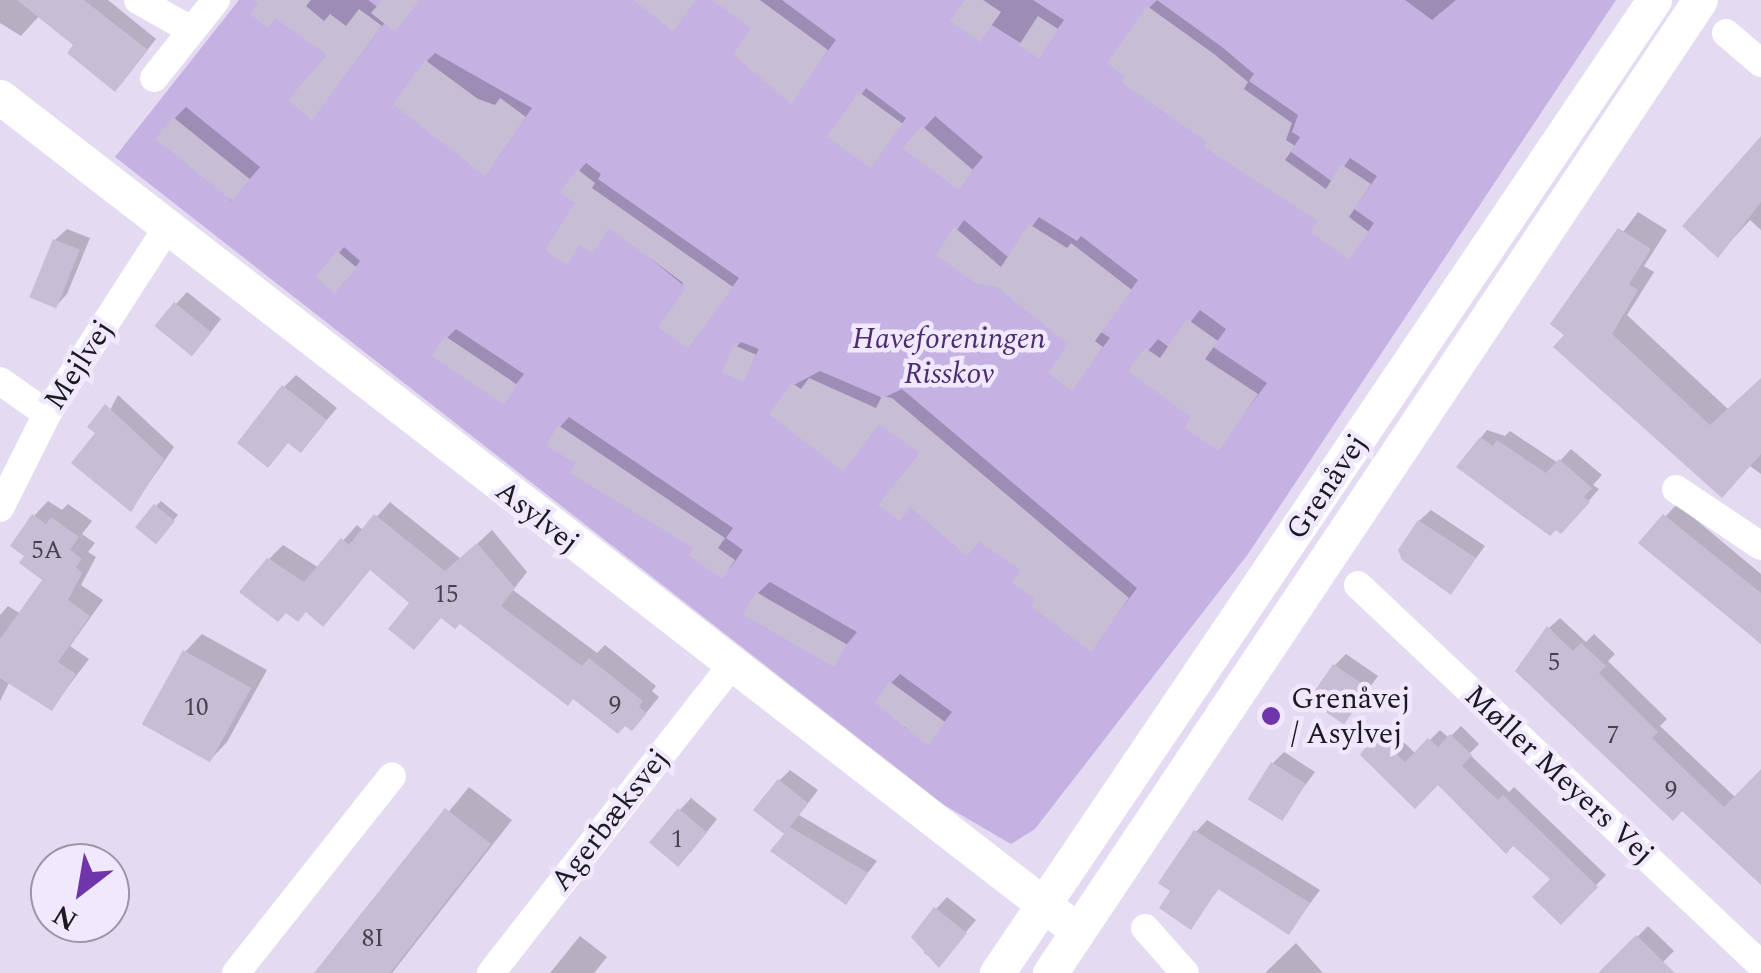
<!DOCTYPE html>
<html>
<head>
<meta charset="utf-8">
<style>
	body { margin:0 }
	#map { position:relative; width:1761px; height:973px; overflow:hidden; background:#e4daf2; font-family:Spectral,serif }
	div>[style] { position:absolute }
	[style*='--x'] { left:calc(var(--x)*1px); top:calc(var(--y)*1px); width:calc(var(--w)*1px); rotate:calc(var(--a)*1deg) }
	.green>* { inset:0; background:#c5b1e2 }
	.shadow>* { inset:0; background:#0003 }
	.building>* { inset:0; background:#c7bed5; transform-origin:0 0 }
	.minor>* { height:28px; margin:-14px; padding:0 14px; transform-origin:14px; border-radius:14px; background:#fff }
	.tertiary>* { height:35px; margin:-17.5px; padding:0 17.5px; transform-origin:17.5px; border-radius:17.5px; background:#fff }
	.dots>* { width:28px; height:28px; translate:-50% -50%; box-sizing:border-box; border:5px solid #f0e8fc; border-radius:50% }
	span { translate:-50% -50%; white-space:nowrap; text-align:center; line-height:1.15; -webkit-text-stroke:9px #f0e8fc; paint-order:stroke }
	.number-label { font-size:25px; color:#48424f }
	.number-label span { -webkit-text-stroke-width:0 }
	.park-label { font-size:30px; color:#4d2d70; font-style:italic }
	.street-label { font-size:30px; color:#1d1922 }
	.poi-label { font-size:30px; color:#1d1922 }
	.left { translate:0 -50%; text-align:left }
	.north { position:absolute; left:30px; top:843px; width:100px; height:100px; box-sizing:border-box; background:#f0e8fc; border:2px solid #9c95a5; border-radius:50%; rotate:211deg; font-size:28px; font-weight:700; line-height:40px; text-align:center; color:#1d1922 }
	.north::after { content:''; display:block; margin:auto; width:35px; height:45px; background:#7135ab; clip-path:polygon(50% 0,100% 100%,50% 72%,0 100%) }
</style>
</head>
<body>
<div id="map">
	<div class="green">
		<div style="clip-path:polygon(239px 0,1616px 0,1248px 554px,1035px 829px,1011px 844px,944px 805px,115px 157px)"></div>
	</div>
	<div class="shadow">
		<div style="clip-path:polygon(0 0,108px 0,156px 39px,125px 78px,40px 15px,21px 36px,0 23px)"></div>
		<div style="clip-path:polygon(266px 0,368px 0,379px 8px,385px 0,414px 0,386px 21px,321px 107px,331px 54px)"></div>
		<div style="clip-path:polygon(717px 0,782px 0,836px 40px,791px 100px,755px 27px)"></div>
		<div style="clip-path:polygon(968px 0,1033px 0,1064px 20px,1039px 55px,992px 25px)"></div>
		<div style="clip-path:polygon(1157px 0,1222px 47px,1254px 74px,1249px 81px,1298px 115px,1292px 132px,1300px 137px,1291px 152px,1333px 182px,1350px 158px,1377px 176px,1354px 209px,1374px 223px,1356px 249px,1211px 141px,1149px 8px)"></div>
		<div style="clip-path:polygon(1405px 0,1456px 0,1432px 20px)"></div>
		<div style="clip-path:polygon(435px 53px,532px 108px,493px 164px,427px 61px)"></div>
		<div style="clip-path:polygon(866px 88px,906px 118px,876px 160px,832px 137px)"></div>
		<div style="clip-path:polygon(186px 107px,260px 167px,231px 201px,174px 119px)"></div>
		<div style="clip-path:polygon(935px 116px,983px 157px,959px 186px,924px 128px)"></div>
		<div style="clip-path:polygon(1761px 140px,1761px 230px,1750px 220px,1729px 243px)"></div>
		<div style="clip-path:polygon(586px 163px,601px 174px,598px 179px,739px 278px,695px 337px,688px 289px,610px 226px,592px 250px,581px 243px,566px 261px,579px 171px)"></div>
		<div style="clip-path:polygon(1638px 212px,1667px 230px,1644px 266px,1654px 272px,1627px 315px,1729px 410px,1761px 379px,1761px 474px,1554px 324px)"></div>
		<div style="clip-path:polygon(1039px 217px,1077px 241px,1081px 236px,1138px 280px,1101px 332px,1110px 338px,1072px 388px,1072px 343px,998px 284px,939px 255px,964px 220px,1009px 258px)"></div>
		<div style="clip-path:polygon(67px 229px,90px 238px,67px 294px,56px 306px,55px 240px)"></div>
		<div style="clip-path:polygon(344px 247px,360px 261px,342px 286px,319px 278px)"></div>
		<div style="clip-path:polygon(187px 292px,221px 319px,203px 342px,176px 304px)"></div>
		<div style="clip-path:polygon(1200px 310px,1226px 329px,1213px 347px,1267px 383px,1219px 448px,1195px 417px,1132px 370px,1158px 339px,1170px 348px)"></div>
		<div style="clip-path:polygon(456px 329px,524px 374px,502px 402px,447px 338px)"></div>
		<div style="clip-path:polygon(741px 342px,759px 349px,743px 379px,736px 347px)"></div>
		<div style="clip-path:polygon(820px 371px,883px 398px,902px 389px,1137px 588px,1099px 639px,1039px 598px,1024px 569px,980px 539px,923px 453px,880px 422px,852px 458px,794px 385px)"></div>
		<div style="clip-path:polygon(296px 375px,337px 408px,301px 450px,284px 387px)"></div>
		<div style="clip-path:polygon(118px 395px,174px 447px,131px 509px,98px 433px)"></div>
		<div style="clip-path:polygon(569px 417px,733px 528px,726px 538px,743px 550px,731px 567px,721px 576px,697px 548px,580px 462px,560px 427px)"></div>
		<div style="clip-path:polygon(1487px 430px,1505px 436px,1510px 431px,1558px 463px,1571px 449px,1602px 475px,1593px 485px,1599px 489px,1572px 520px,1459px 466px)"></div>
		<div style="clip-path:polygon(48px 501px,62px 510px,68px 504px,92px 521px,82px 534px,95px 543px,88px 552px,96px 557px,81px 585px,103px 600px,70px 646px,89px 659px,52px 708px,10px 681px,0 701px,0 615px,8px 606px,21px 614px,46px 579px,27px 555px,34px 516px)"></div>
		<div style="clip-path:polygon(161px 501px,178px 515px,161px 535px,156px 506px)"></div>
		<div style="clip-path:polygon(390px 502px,461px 559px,492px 530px,527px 572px,513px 590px,597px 653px,605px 645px,656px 686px,652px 691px,659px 697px,646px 713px,574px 697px,460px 621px,413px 603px,371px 568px,338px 609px,269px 559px,283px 545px,319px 568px,357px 525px,364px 531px)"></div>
		<div style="clip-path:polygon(1677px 504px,1761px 574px,1761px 644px,1642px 542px)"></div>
		<div style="clip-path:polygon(1431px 510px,1485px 546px,1451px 592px,1419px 521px)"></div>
		<div style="clip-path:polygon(770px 582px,857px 632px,830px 664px,758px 593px)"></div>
		<div style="clip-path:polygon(1560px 618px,1586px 642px,1594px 634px,1615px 654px,1608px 661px,1667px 719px,1660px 726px,1736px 798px,1761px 772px,1761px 882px,1549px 628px)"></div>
		<div style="clip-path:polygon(202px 634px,267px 670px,227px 742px,210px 760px,185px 652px)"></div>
		<div style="clip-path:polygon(1346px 654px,1378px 676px,1345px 721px,1334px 666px)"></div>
		<div style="clip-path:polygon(900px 674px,952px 712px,928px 743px,904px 727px,908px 721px,891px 683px)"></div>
		<div style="clip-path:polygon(1387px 726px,1416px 754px,1440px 730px,1449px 738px,1461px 726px,1479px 744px,1469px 754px,1509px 792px,1514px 787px,1606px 875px,1561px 921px,1554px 879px,1438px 781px,1415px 805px,1362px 752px)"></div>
		<div style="clip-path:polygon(1284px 752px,1315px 772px,1281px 818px,1273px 763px)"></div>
		<div style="clip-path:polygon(790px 770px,818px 790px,799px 815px,877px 861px,845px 902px,787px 833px,779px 781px)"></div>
		<div style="clip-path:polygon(469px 787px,512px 820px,392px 973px,317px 973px)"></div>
		<div style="clip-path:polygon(691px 798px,717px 819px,691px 852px,680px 810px)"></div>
		<div style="clip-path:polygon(1207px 820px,1320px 890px,1289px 932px,1220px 887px,1191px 926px,1174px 890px,1196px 832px)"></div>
		<div style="clip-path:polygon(947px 897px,976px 920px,939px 964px,924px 953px,936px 909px)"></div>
		<div style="clip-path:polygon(1648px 926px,1674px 951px,1661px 964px,1670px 973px,1602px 973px)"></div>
		<div style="clip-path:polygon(580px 936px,607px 957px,594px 973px,550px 973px)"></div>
		<div style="clip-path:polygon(1296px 943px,1323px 973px,1267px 973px,1266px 972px)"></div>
	</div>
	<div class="building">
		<div style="clip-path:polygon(17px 0,84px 0,148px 50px,115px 92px,67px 53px,73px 45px)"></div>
		<div style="clip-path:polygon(253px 0,311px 0,306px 6px,324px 21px,330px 14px,346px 26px,359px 9px,382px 26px,312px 120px,288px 100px,327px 55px,275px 18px,268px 28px,250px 14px,258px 4px)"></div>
		<div style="clip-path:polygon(382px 0,420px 0,395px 32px,371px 13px)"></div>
		<div style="clip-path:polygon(633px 0,696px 0,673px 31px)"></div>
		<div style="clip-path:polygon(712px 0,760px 0,828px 50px,791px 104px,733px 54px,751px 28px)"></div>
		<div style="clip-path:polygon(965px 0,983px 0,1001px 12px,980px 42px,950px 21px)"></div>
		<div style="clip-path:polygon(1147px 6px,1214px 54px,1248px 82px,1244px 89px,1292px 123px,1286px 140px,1295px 146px,1285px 160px,1326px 189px,1341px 164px,1371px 184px,1349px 217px,1369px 232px,1349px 259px,1310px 232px,1318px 221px,1204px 147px,1207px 142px,1121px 82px,1125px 77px,1107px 63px)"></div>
		<div style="left:1038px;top:16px;width:24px;height:35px;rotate:33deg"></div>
		<div style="clip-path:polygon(425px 60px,478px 99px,495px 105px,500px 98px,526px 117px,485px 176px,393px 104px)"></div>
		<div style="left:859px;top:92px;width:54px;height:55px;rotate:36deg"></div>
		<div style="left:173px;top:117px;width:99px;height:28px;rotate:39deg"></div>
		<div style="clip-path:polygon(922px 126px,973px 170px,959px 190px,902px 148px)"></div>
		<div style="clip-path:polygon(1761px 136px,1761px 202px,1718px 258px,1682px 226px)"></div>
		<div style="clip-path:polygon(577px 169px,595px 183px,592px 188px,733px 287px,688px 348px,658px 327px,685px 289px,682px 282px,609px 228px,593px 253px,579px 245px,567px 265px,545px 250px,575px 203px,560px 192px)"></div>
		<div style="clip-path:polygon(1029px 224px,1067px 248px,1071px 243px,1132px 290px,1095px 341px,1103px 347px,1072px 391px,1048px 373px,1068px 344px,997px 287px,977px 284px,936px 255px,954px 227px,1001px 267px)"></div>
		<div style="clip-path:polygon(1618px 228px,1651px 249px,1629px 284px,1638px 290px,1612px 334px,1710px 425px,1761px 378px,1761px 454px,1722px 498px,1553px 347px,1564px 335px,1550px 324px)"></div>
		<div style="left:53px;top:239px;width:29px;height:63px;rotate:22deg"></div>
		<div style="left:337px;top:251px;width:26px;height:34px;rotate:40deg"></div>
		<div style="left:174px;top:302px;width:48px;height:31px;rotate:39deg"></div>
		<div style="clip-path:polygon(1187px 319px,1218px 341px,1205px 359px,1258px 394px,1219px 451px,1184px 428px,1191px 417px,1128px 371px,1145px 348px,1160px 358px)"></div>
		<div style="left:445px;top:336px;width:87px;height:24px;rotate:34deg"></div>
		<div style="left:734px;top:345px;width:24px;height:30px;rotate:24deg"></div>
		<div style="clip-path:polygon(809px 378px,876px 408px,882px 396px,892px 398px,1129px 598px,1091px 652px,1031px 606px,1035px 599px,1012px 583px,1021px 570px,979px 542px,967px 556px,910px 507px,900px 521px,878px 505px,920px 453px,879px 424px,843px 471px,769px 414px,792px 383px,801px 389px)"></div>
		<div style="clip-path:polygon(282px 385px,327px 420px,301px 453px,288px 443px,268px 468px,237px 443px)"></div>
		<div style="clip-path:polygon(105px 404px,164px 459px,131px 512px,71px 463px,95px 433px,87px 427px)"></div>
		<div style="clip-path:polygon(558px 425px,725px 538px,718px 548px,735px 560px,722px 579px,688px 555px,693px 548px,570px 473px,576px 463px,546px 446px)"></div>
		<div style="clip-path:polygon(1480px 437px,1493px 446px,1497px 440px,1546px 473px,1559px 459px,1592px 488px,1584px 497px,1590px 502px,1561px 534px,1556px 530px,1550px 536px,1456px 467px)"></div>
		<div style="left:154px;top:504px;width:27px;height:30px;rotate:39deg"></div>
		<div style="clip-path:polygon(32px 514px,46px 524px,51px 517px,79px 537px,70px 550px,82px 559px,76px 567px,82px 573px,68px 600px,90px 616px,58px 662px,76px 674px,52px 711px,0 678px,0 639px,42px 580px,19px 563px,24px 556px,10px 546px)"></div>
		<div style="clip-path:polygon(374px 514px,445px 571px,477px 543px,515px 588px,501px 606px,582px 666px,589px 658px,643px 701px,639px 707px,647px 713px,632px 731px,625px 726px,618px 734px,573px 699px,568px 706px,460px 624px,455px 629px,441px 618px,414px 650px,388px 629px,409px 603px,370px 570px,323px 627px,306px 612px,298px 622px,286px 613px,278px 622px,239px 592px,267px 558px,304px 582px,341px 538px,349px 545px)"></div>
		<div style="clip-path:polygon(1663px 514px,1761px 593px,1761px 644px,1638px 543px)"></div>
		<div style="clip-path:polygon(1418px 520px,1476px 558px,1451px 595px,1402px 560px,1398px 550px)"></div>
		<div style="left:756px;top:592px;width:105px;height:26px;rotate:30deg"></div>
		<div style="clip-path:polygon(1547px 626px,1573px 651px,1581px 643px,1606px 666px,1599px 673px,1658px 732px,1652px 738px,1724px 807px,1761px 769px,1761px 885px,1682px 811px,1673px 821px,1515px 671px)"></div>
		<div style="left:183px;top:650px;width:78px;height:85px;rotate:29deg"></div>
		<div style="left:1333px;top:664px;width:43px;height:44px;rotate:34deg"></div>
		<div style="clip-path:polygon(889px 681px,945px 722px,928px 746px,875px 703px)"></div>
		<div style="clip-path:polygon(1376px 734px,1405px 762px,1428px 738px,1438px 747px,1450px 734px,1472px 755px,1462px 766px,1498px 800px,1503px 795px,1598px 887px,1561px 925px,1532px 897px,1550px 879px,1513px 846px,1506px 854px,1438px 785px,1415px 809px,1360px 755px)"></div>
		<div style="left:1271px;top:762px;width:41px;height:44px;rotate:32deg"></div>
		<div style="clip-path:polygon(778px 779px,808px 803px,790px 827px,868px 873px,846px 905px,770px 851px,784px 834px,753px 810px)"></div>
		<div style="clip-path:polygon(445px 808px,491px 844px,390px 973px,314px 973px)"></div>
		<div style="left:678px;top:808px;width:38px;height:45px;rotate:40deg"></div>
		<div style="clip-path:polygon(1194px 830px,1310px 903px,1289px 935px,1218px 889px,1191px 930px,1159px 908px,1170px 891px,1158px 883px)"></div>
		<div style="clip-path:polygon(934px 907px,967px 933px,939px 968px,911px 937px)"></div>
		<div style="clip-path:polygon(1636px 935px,1675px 973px,1598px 973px)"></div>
	</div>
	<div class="minor">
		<div style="--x:138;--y:0;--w:61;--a:29.5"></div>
		<div style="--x:1726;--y:33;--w:46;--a:40.6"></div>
		<div style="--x:154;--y:78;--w:100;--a:-51.5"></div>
		<div style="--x:0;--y:381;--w:57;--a:35.1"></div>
		<div style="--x:1676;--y:489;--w:102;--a:33.8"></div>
		<div style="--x:0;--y:508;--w:105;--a:-63.4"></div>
		<div style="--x:47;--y:414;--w:221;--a:-57.2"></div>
		<div style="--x:1358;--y:585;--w:554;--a:43.32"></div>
		<div style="--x:1145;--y:928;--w:60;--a:48.4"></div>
		<div style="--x:236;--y:973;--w:251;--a:-51.6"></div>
		<div style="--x:491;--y:973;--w:388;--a:-52"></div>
	</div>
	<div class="tertiary">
		<div style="--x:0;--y:97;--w:1363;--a:37.73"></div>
		<div style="--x:997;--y:973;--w:1174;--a:-55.97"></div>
		<div style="--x:1050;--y:973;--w:1170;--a:-56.26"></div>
	</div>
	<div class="dots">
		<div style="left:1271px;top:716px;background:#7135ab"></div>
	</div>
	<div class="number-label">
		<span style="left:47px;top:551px">5A</span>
		<span style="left:446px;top:595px">15</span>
		<span style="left:1554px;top:663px">5</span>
		<span style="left:615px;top:706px">9</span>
		<span style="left:196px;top:708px">10</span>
		<span style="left:1613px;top:736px">7</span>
		<span style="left:1671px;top:791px">9</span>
		<span style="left:677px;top:840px">1</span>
		<span style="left:373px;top:939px">8I</span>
	</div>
	<div class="park-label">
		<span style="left:949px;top:356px">Haveforeningen<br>Risskov</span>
	</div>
	<div class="street-label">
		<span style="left:79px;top:365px;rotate:-57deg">Mejlvej</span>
		<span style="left:1327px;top:487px;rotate:-56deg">Grenåvej</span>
		<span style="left:537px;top:517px;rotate:38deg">Asylvej</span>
		<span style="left:1559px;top:775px;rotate:43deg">Møller Meyers Vej</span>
		<span style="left:610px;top:820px;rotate:-52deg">Agerbæksvej</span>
	</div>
	<div class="poi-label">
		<span class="left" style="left:1291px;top:716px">Grenåvej<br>/ Asylvej</span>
	</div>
	<div class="north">N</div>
</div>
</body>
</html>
